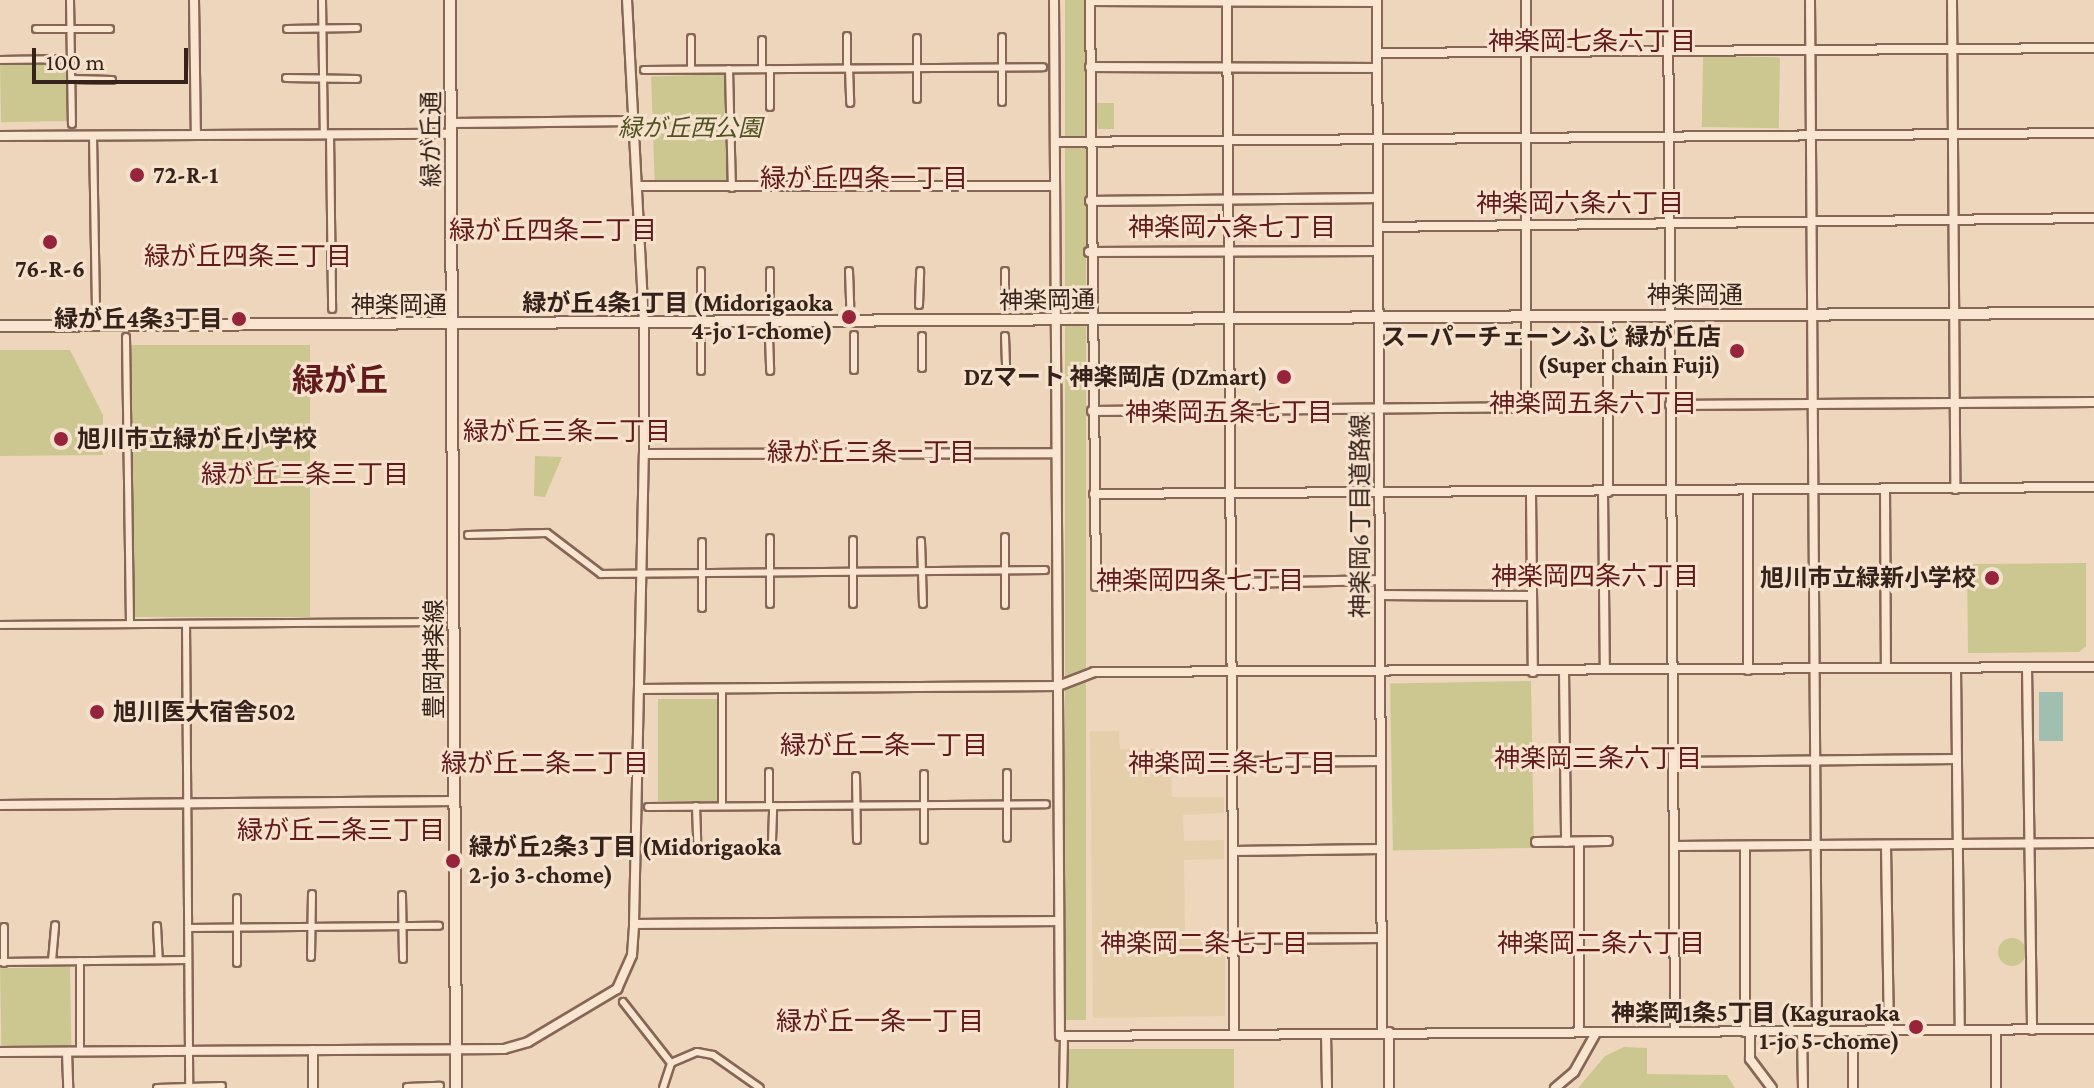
<!DOCTYPE html>
<html>
<head>
<meta charset="utf-8">
<style>
	body { margin:0 }
	#map { position:relative; width:2094px; height:1088px; overflow:hidden; background:#eed6bd; font-family:"Crimson Pro","Noto Sans JP",serif }
	div>[style] { position:absolute }
	[style*='--x'] { left:calc(var(--x)*1px); top:calc(var(--y)*1px); width:calc(var(--w)*1px); rotate:calc(var(--a)*1deg) }
	.farmland>* { inset:0; background:#e4cfaa }
	.green>* { inset:0; background:#ccc791; transform-origin:0 0 }
	.round { border-radius:50% }
	.water>* { inset:0; background:#a1bfb0; transform-origin:0 0 }
	.roads { filter:drop-shadow(2px 0 #866656) drop-shadow(-2px 0 #866656) drop-shadow(0 2px #866656) drop-shadow(0 -2px #866656) }
	.pedestrian>* { height:6px; margin:-3px; padding:0 3px; transform-origin:3px; border-radius:3px; background:#f9e5d0 }
	.minor>* { height:8px; margin:-4px; padding:0 4px; transform-origin:4px; border-radius:4px; background:#f9e5d0 }
	.tertiary>* { height:10px; margin:-5px; padding:0 5px; transform-origin:5px; border-radius:5px; background:#f9e5d0 }
	.dots>* { width:22px; height:22px; translate:-50% -50%; box-sizing:border-box; border:4px solid #f6e2cc; border-radius:50% }
	span { translate:-50% -50%; white-space:nowrap; text-align:center; line-height:1.15; -webkit-text-stroke:6px #f6e2cc; paint-order:stroke }
	.park-label { font-size:24px; color:#4f5221; font-style:italic }
	.street-label { font-size:24px; color:#35221b }
	.poi-label { font-size:24px; color:#35221b; font-weight:700 }
	.left { translate:0 -50%; text-align:left }
	.right { translate:-100% -50%; text-align:right }
	.neighbourhood-label { font-size:26px; color:#621b1a }
	.district-label { font-size:32px; color:#621b1a; font-weight:700 }
	.scale { position:absolute; left:32px; top:48px; width:156px; height:36px; box-sizing:border-box; border:4px solid #35221b; border-top:0; padding-left:10px; font-size:24px; line-height:28px; white-space:nowrap; color:#35221b; -webkit-text-stroke:6px #f6e2cc; paint-order:stroke }
</style>
</head>
<body>
<div id="map">
	<div class="farmland">
		<div style="clip-path:polygon(1090px 731px,1119px 731px,1120px 749px,1171px 749px,1172px 797px,1224px 797px,1224px 813px,1183px 815px,1184px 841px,1224px 840px,1224px 859px,1184px 860px,1185px 933px,1225px 933px,1225px 1016px,1093px 1018px)"></div>
	</div>
	<div class="green">
		<div style="left:1065px;top:0;width:21px;height:1020px"></div>
		<div style="left:1703px;top:56px;width:77px;height:71px;rotate:1deg"></div>
		<div style="left:68px;top:63px;width:58px;height:68px;rotate:89deg"></div>
		<div style="left:726px;top:74px;width:106px;height:75px;rotate:88deg"></div>
		<div style="clip-path:polygon(1094px 103px,1114px 103px,1114px 129px,1098px 129px)"></div>
		<div style="left:310px;top:345px;width:272px;height:179px;rotate:90deg"></div>
		<div style="clip-path:polygon(0 350px,70px 350px,103px 415px,103px 455px,0 456px)"></div>
		<div style="clip-path:polygon(535px 456px,562px 457px,545px 497px,534px 496px)"></div>
		<div style="clip-path:polygon(2086px 563px,2086px 646px,2079px 652px,1968px 653px,1967px 564px)"></div>
		<div style="left:1531px;top:681px;width:167px;height:141px;rotate:89deg"></div>
		<div style="left:658px;top:699px;width:59px;height:102px"></div>
		<div class="round" style="left:1998px;top:938px;width:28px;height:28px"></div>
		<div style="left:70px;top:967px;width:78px;height:70px;rotate:89deg"></div>
		<div style="clip-path:polygon(1624px 1047px,1647px 1048px,1647px 1074px,1727px 1075px,1735px 1088px,1578px 1088px,1605px 1056px)"></div>
		<div style="left:1234px;top:1049px;width:39px;height:166px;rotate:90deg"></div>
	</div>
	<div class="water">
		<div style="left:2039px;top:692px;width:24px;height:49px"></div>
	</div>
	<div class="roads">
		<div class="pedestrian">
			<div style="--x:70;--y:0;--w:124;--a:89.1"></div>
			<div style="--x:322;--y:0;--w:135;--a:89.2"></div>
			<div style="--x:36;--y:29;--w:74;--a:0"></div>
			<div style="--x:287;--y:29;--w:70;--a:-0.8"></div>
			<div style="--x:1002;--y:37;--w:65;--a:90"></div>
			<div style="--x:0;--y:60;--w:71;--a:-0.8"></div>
			<div style="--x:847;--y:68;--w:32;--a:-90"></div>
			<div style="--x:849;--y:68;--w:35;--a:88"></div>
			<div style="--x:691;--y:69;--w:31;--a:-90"></div>
			<div style="--x:729;--y:69;--w:119;--a:88.6"></div>
			<div style="--x:762;--y:69;--w:29;--a:-90"></div>
			<div style="--x:644;--y:70;--w:399;--a:-0.4"></div>
			<div style="--x:286;--y:78;--w:71;--a:0.8"></div>
			<div style="--x:72;--y:79;--w:40;--a:1.4"></div>
			<div style="--x:917;--y:99;--w:61;--a:-90"></div>
			<div style="--x:770;--y:107;--w:38;--a:-90"></div>
			<div style="--x:330;--y:134;--w:175;--a:89.3"></div>
			<div style="--x:93;--y:136;--w:180;--a:89"></div>
			<div style="--x:849;--y:271;--w:35;--a:88"></div>
			<div style="--x:1005;--y:271;--w:34;--a:90"></div>
			<div style="--x:919;--y:305;--w:34;--a:-88"></div>
			<div style="--x:770;--y:306;--w:35;--a:-90"></div>
			<div style="--x:701;--y:307;--w:36;--a:-90"></div>
			<div style="--x:854;--y:335;--w:35;--a:90"></div>
			<div style="--x:922;--y:336;--w:32;--a:90"></div>
			<div style="--x:1005;--y:336;--w:32;--a:88"></div>
			<div style="--x:126;--y:337;--w:287;--a:89.2"></div>
			<div style="--x:769;--y:337;--w:34;--a:88"></div>
			<div style="--x:701;--y:339;--w:32;--a:90"></div>
			<div style="--x:468;--y:535;--w:79;--a:-1.5"></div>
			<div style="--x:547;--y:533;--w:68;--a:37.2"></div>
			<div style="--x:601;--y:574;--w:444;--a:-0.5"></div>
			<div style="--x:770;--y:538;--w:66;--a:90"></div>
			<div style="--x:853;--y:540;--w:64;--a:90"></div>
			<div style="--x:921;--y:541;--w:63;--a:88.2"></div>
			<div style="--x:1005;--y:605;--w:68;--a:-90"></div>
			<div style="--x:702;--y:608;--w:66;--a:-90"></div>
			<div style="--x:186;--y:624;--w:464;--a:89.6"></div>
			<div style="--x:0;--y:625;--w:439;--a:-0.4"></div>
			<div style="--x:722;--y:688;--w:118;--a:90"></div>
			<div style="--x:924;--y:774;--w:66;--a:90"></div>
			<div style="--x:856;--y:776;--w:64;--a:89.1"></div>
			<div style="--x:696;--y:806;--w:34;--a:88"></div>
			<div style="--x:769;--y:806;--w:34;--a:-90"></div>
			<div style="--x:648;--y:807;--w:398;--a:-0.4"></div>
			<div style="--x:1007;--y:838;--w:65;--a:-90"></div>
			<div style="--x:772;--y:841;--w:35;--a:-88"></div>
			<div style="--x:402;--y:895;--w:64;--a:89.1"></div>
			<div style="--x:157;--y:926;--w:34;--a:87"></div>
			<div style="--x:188;--y:928;--w:251;--a:-0.5"></div>
			<div style="--x:311;--y:957;--w:63;--a:-89.1"></div>
			<div style="--x:52;--y:961;--w:36;--a:-85"></div>
			<div style="--x:80;--y:961;--w:91;--a:90"></div>
			<div style="--x:0;--y:962;--w:188;--a:-0.6"></div>
			<div style="--x:4;--y:963;--w:36;--a:-90"></div>
			<div style="--x:237;--y:963;--w:65;--a:-90"></div>
			<div style="--x:623;--y:1002;--w:78;--a:51.8"></div>
			<div style="--x:407;--y:1087;--w:33;--a:-2"></div>
			<div style="--x:157;--y:1088;--w:65;--a:-1.8"></div>
			<div style="--x:663;--y:1088;--w:26;--a:-72"></div>
			<div style="--x:671;--y:1063;--w:28;--a:-23"></div>
			<div style="--x:697;--y:1052;--w:16;--a:11"></div>
			<div style="--x:713;--y:1055;--w:57;--a:35.1"></div>
			<div style="--x:1063;--y:1088;--w:52;--a:-88.9"></div>
		</div>
		<div class="minor">
			<div style="--x:194;--y:0;--w:135;--a:89.2"></div>
			<div style="--x:1054;--y:0;--w:1036;--a:89.67"></div>
			<div style="--x:1060;--y:1036;--w:1034;--a:-0.39"></div>
			<div style="--x:1090;--y:0;--w:586;--a:89.41"></div>
			<div style="--x:1096;--y:586;--w:284;--a:-1.2"></div>
			<div style="--x:1227;--y:0;--w:1035;--a:89.61"></div>
			<div style="--x:1377;--y:0;--w:1033;--a:89.72"></div>
			<div style="--x:1668;--y:0;--w:1032;--a:89.61"></div>
			<div style="--x:1810;--y:0;--w:1031;--a:89.61"></div>
			<div style="--x:1952;--y:0;--w:489;--a:89.6"></div>
			<div style="--x:1090;--y:1;--w:287;--a:0.2"></div>
			<div style="--x:1377;--y:53;--w:717;--a:-0.4"></div>
			<div style="--x:1090;--y:67;--w:287;--a:0.2"></div>
			<div style="--x:451;--y:123;--w:184;--a:-0.6"></div>
			<div style="--x:0;--y:136;--w:451;--a:-0.3"></div>
			<div style="--x:1055;--y:142;--w:1039;--a:-0.5"></div>
			<div style="--x:638;--y:186;--w:417;--a:0"></div>
			<div style="--x:1090;--y:201;--w:288;--a:-0.6"></div>
			<div style="--x:1378;--y:227;--w:716;--a:-0.72"></div>
			<div style="--x:1089;--y:252;--w:289;--a:-0.2"></div>
			<div style="--x:1670;--y:405;--w:424;--a:-0.4"></div>
			<div style="--x:1092;--y:411;--w:434;--a:-0.5"></div>
			<div style="--x:1526;--y:407;--w:407;--a:-90"></div>
			<div style="--x:644;--y:454;--w:412;--a:-0.1"></div>
			<div style="--x:1885;--y:489;--w:179;--a:89.7"></div>
			<div style="--x:1748;--y:490;--w:180;--a:90"></div>
			<div style="--x:1603;--y:492;--w:177;--a:89.4"></div>
			<div style="--x:1608;--y:492;--w:176;--a:-90"></div>
			<div style="--x:1094;--y:494;--w:1000;--a:-0.4"></div>
			<div style="--x:1531;--y:494;--w:178;--a:89.4"></div>
			<div style="--x:1380;--y:595;--w:152;--a:0.4"></div>
			<div style="--x:2027;--y:667;--w:363;--a:89.2"></div>
			<div style="--x:1956;--y:668;--w:362;--a:89.4"></div>
			<div style="--x:1564;--y:671;--w:171;--a:89.3"></div>
			<div style="--x:639;--y:689;--w:419;--a:-0.4"></div>
			<div style="--x:1058;--y:686;--w:39;--a:-21"></div>
			<div style="--x:1094;--y:672;--w:1000;--a:-0.29"></div>
			<div style="--x:1233;--y:762;--w:148;--a:-0.4"></div>
			<div style="--x:1673;--y:762;--w:284;--a:-0.6"></div>
			<div style="--x:0;--y:805;--w:455;--a:-0.5"></div>
			<div style="--x:1536;--y:842;--w:72;--a:-0.8"></div>
			<div style="--x:1674;--y:846;--w:420;--a:-0.4"></div>
			<div style="--x:1886;--y:846;--w:185;--a:89.1"></div>
			<div style="--x:1745;--y:847;--w:185;--a:90"></div>
			<div style="--x:1233;--y:851;--w:148;--a:-0.8"></div>
			<div style="--x:634;--y:924;--w:425;--a:-0.4"></div>
			<div style="--x:1233;--y:939;--w:149;--a:-0.4"></div>
			<div style="--x:1996;--y:1030;--w:58;--a:90"></div>
			<div style="--x:1802;--y:1031;--w:57;--a:89"></div>
			<div style="--x:1853;--y:1031;--w:57;--a:90"></div>
			<div style="--x:1579;--y:1032;--w:190;--a:-90"></div>
			<div style="--x:1750;--y:1032;--w:27;--a:90"></div>
			<div style="--x:1750;--y:1059;--w:36;--a:53"></div>
			<div style="--x:1326;--y:1034;--w:54;--a:88.9"></div>
			<div style="--x:313;--y:1050;--w:38;--a:90"></div>
			<div style="--x:0;--y:1052;--w:504;--a:-0.34"></div>
			<div style="--x:504;--y:1049;--w:25;--a:-16"></div>
			<div style="--x:528;--y:1042;--w:104;--a:-30.8"></div>
			<div style="--x:617;--y:989;--w:37;--a:-66"></div>
			<div style="--x:632;--y:955;--w:31;--a:-86"></div>
			<div style="--x:634;--y:924;--w:470;--a:-88.8"></div>
			<div style="--x:644;--y:454;--w:130;--a:-90"></div>
			<div style="--x:644;--y:324;--w:324;--a:-93"></div>
			<div style="--x:67;--y:1052;--w:36;--a:88"></div>
			<div style="--x:1389;--y:1088;--w:56;--a:-90"></div>
			<div style="--x:1555;--y:1088;--w:25;--a:-40"></div>
			<div style="--x:1574;--y:1072;--w:45;--a:-60.6"></div>
		</div>
		<div class="tertiary">
			<div style="--x:450;--y:0;--w:1088;--a:89.68"></div>
			<div style="--x:0;--y:326;--w:2094;--a:-0.36"></div>
		</div>
	</div>
	<div class="dots">
		<div style="left:137px;top:175px;background:#96253c"></div>
		<div style="left:50px;top:242px;background:#96253c"></div>
		<div style="left:849px;top:317px;background:#96253c"></div>
		<div style="left:239px;top:319px;background:#96253c"></div>
		<div style="left:1737px;top:351px;background:#96253c"></div>
		<div style="left:1284px;top:377px;background:#96253c"></div>
		<div style="left:61px;top:439px;background:#96253c"></div>
		<div style="left:1992px;top:578px;background:#96253c"></div>
		<div style="left:97px;top:712px;background:#96253c"></div>
		<div style="left:453px;top:861px;background:#96253c"></div>
		<div style="left:1916px;top:1027px;background:#96253c"></div>
	</div>
	<div class="park-label">
		<span style="left:690px;top:128px">緑が丘西公園</span>
	</div>
	<div class="street-label">
		<span style="left:431px;top:139px;rotate:-90deg">緑が丘通</span>
		<span style="left:1695px;top:295px">神楽岡通</span>
		<span style="left:1047px;top:300px;rotate:-1deg">神楽岡通</span>
		<span style="left:399px;top:305px">神楽岡通</span>
		<span style="left:1360px;top:516px;rotate:-90deg">神楽岡6丁目道路線</span>
		<span style="left:434px;top:659px;rotate:-90deg">豊岡神楽線</span>
	</div>
	<div class="poi-label">
		<span class="left" style="left:153px;top:175px">72-R-1</span>
		<span style="left:50px;top:269px">76-R-6</span>
		<span class="right" style="left:833px;top:317px">緑が丘4条1丁目 (Midorigaoka<br>4-jo 1-chome)</span>
		<span class="right" style="left:223px;top:319px">緑が丘4条3丁目</span>
		<span class="right" style="left:1721px;top:351px">スーパーチェーンふじ 緑が丘店<br>(Super chain Fuji)</span>
		<span class="right" style="left:1268px;top:377px">DZマート 神楽岡店 (DZmart)</span>
		<span class="left" style="left:77px;top:439px">旭川市立緑が丘小学校</span>
		<span class="right" style="left:1976px;top:578px">旭川市立緑新小学校</span>
		<span class="left" style="left:113px;top:712px">旭川医大宿舎502</span>
		<span class="left" style="left:469px;top:861px">緑が丘2条3丁目 (Midorigaoka<br>2-jo 3-chome)</span>
		<span class="right" style="left:1900px;top:1027px">神楽岡1条5丁目 (Kaguraoka<br>1-jo 5-chome)</span>
	</div>
	<div class="neighbourhood-label">
		<span style="left:1592px;top:42px">神楽岡七条六丁目</span>
		<span style="left:864px;top:179px">緑が丘四条一丁目</span>
		<span style="left:1580px;top:204px">神楽岡六条六丁目</span>
		<span style="left:1232px;top:228px">神楽岡六条七丁目</span>
		<span style="left:553px;top:231px">緑が丘四条二丁目</span>
		<span style="left:248px;top:257px">緑が丘四条三丁目</span>
		<span style="left:1593px;top:404px">神楽岡五条六丁目</span>
		<span style="left:1229px;top:413px">神楽岡五条七丁目</span>
		<span style="left:567px;top:432px">緑が丘三条二丁目</span>
		<span style="left:871px;top:453px">緑が丘三条一丁目</span>
		<span style="left:305px;top:475px">緑が丘三条三丁目</span>
		<span style="left:1595px;top:577px">神楽岡四条六丁目</span>
		<span style="left:1200px;top:581px">神楽岡四条七丁目</span>
		<span style="left:884px;top:746px">緑が丘二条一丁目</span>
		<span style="left:1598px;top:759px">神楽岡三条六丁目</span>
		<span style="left:545px;top:764px">緑が丘二条二丁目</span>
		<span style="left:1232px;top:764px">神楽岡三条七丁目</span>
		<span style="left:341px;top:831px">緑が丘二条三丁目</span>
		<span style="left:1204px;top:944px">神楽岡二条七丁目</span>
		<span style="left:1601px;top:944px">神楽岡二条六丁目</span>
		<span style="left:880px;top:1022px">緑が丘一条一丁目</span>
	</div>
	<div class="district-label">
		<span style="left:340px;top:380px">緑が丘</span>
	</div>
	<div class="scale">100 m</div>
</div>
</body>
</html>
